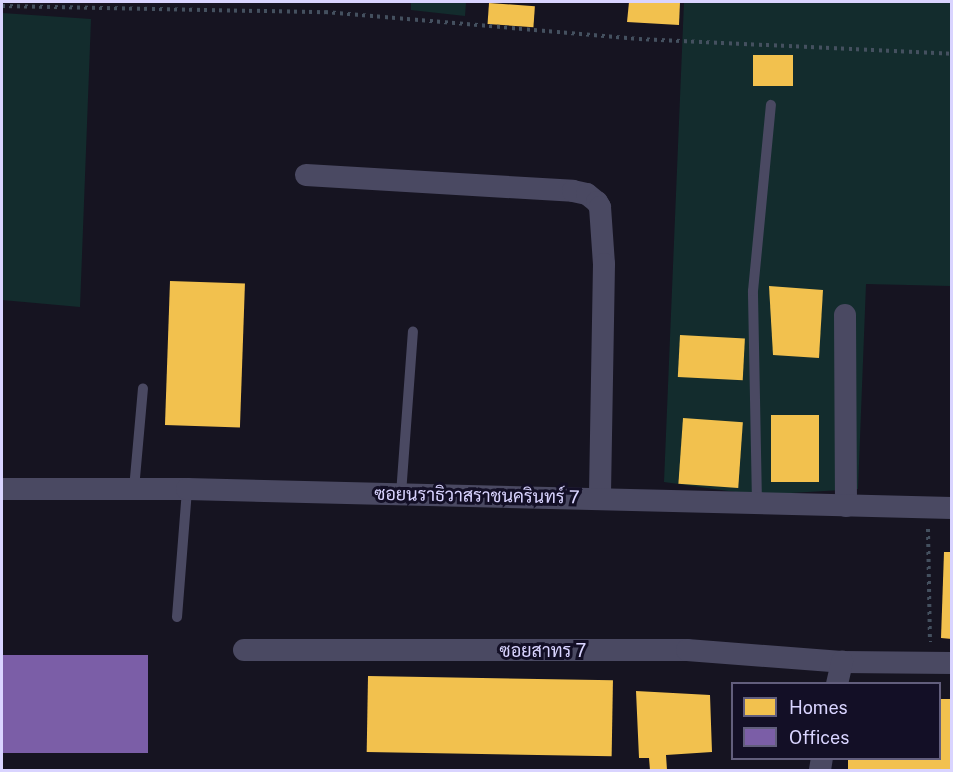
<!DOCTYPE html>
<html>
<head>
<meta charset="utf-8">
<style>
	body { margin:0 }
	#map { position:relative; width:953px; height:772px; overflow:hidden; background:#161421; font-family:"Public Sans",Sarabun,sans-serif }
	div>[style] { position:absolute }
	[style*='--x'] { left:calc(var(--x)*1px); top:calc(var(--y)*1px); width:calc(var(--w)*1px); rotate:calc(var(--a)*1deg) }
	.green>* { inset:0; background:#132c2d }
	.homes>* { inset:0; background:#f2c14e; transform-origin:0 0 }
	.offices>* { inset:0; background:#7b5ea7; transform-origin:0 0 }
	.path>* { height:4px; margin-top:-2px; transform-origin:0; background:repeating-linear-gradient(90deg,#44505f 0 3px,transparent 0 7.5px) }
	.service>* { height:10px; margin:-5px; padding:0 5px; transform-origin:5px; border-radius:5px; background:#4a4962 }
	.minor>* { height:22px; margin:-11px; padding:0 11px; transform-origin:11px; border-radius:11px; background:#4a4962 }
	span { translate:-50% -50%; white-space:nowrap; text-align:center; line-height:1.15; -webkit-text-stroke:6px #130f26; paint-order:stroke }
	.street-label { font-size:18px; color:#d9d4ff }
	.frame { position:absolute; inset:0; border:3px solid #d9d4ff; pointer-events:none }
	.legend { position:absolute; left:731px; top:682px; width:210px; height:78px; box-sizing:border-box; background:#130f26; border:2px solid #625e7d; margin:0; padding:8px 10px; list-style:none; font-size:18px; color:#d9d4ff }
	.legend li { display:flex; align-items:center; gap:12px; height:30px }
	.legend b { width:30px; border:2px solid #625e7d }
</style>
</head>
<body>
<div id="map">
	<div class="green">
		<div style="clip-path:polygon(411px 2px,466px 2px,465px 16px,411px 10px)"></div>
		<div style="clip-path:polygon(684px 2px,951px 2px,951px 286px,866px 284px,858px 489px,757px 495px,664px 482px)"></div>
		<div style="clip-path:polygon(2px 13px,91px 19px,80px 307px,2px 300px)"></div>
	</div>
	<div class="homes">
		<div style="clip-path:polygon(629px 2px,680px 2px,679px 25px,627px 22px)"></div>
		<div style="left:489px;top:3px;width:46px;height:21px;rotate:4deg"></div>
		<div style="left:753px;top:55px;width:40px;height:31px"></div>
		<div style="left:170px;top:281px;width:75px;height:144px;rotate:2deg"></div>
		<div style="clip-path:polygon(769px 286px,823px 290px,819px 358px,773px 355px)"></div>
		<div style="left:680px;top:335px;width:65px;height:42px;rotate:3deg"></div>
		<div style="left:771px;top:415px;width:48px;height:67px"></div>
		<div style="left:683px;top:418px;width:60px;height:66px;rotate:4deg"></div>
		<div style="clip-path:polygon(944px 552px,952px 552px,952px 639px,941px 638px)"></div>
		<div style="left:368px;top:676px;width:245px;height:76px;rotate:1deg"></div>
		<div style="clip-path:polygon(636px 691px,710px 695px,712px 752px,666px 755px,667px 770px,650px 770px,649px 758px,639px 758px)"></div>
		<div style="clip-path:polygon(940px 699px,952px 699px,952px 770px,848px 770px,848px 758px,940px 758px)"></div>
	</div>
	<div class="offices">
		<div style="left:2px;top:655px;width:146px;height:98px"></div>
	</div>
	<div class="path">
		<div style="--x:2;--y:6;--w:323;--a:1.1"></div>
		<div style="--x:325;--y:12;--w:315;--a:4.9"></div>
		<div style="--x:639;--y:39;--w:313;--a:2.7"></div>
		<div style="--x:928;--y:529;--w:113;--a:89"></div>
	</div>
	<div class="service">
		<div style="--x:134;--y:489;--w:101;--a:-84.9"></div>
		<div style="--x:401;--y:494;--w:163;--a:-85.8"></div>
		<div style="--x:757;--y:503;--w:212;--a:-91.1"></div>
		<div style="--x:753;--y:291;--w:187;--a:-84.5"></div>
		<div style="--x:177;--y:617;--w:128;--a:-85.5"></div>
	</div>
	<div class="minor">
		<div style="--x:306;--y:175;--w:267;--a:3.4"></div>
		<div style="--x:573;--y:191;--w:14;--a:12"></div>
		<div style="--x:587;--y:194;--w:13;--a:39"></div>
		<div style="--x:597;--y:202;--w:6;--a:59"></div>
		<div style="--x:600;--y:207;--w:57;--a:86"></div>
		<div style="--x:604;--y:264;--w:235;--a:91"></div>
		<div style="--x:845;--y:315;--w:191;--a:89.7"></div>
		<div style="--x:2;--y:489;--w:185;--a:0"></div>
		<div style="--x:187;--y:489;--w:765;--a:1.42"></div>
		<div style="--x:244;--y:650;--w:443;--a:0"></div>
		<div style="--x:687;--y:650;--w:155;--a:4.4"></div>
		<div style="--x:842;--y:662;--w:110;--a:0.5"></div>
		<div style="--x:837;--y:684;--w:23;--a:-77"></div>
		<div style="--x:820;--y:770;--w:12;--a:-81"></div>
	</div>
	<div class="street-label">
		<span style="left:477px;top:496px;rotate:1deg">ซอยนราธิวาสราชนครินทร์ 7</span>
		<span style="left:543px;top:651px">ซอยสาทร 7</span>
	</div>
	<div class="frame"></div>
	<ul class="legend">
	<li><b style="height:16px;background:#f2c14e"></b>Homes</li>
	<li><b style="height:16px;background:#7b5ea7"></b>Offices</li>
	</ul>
</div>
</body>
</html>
